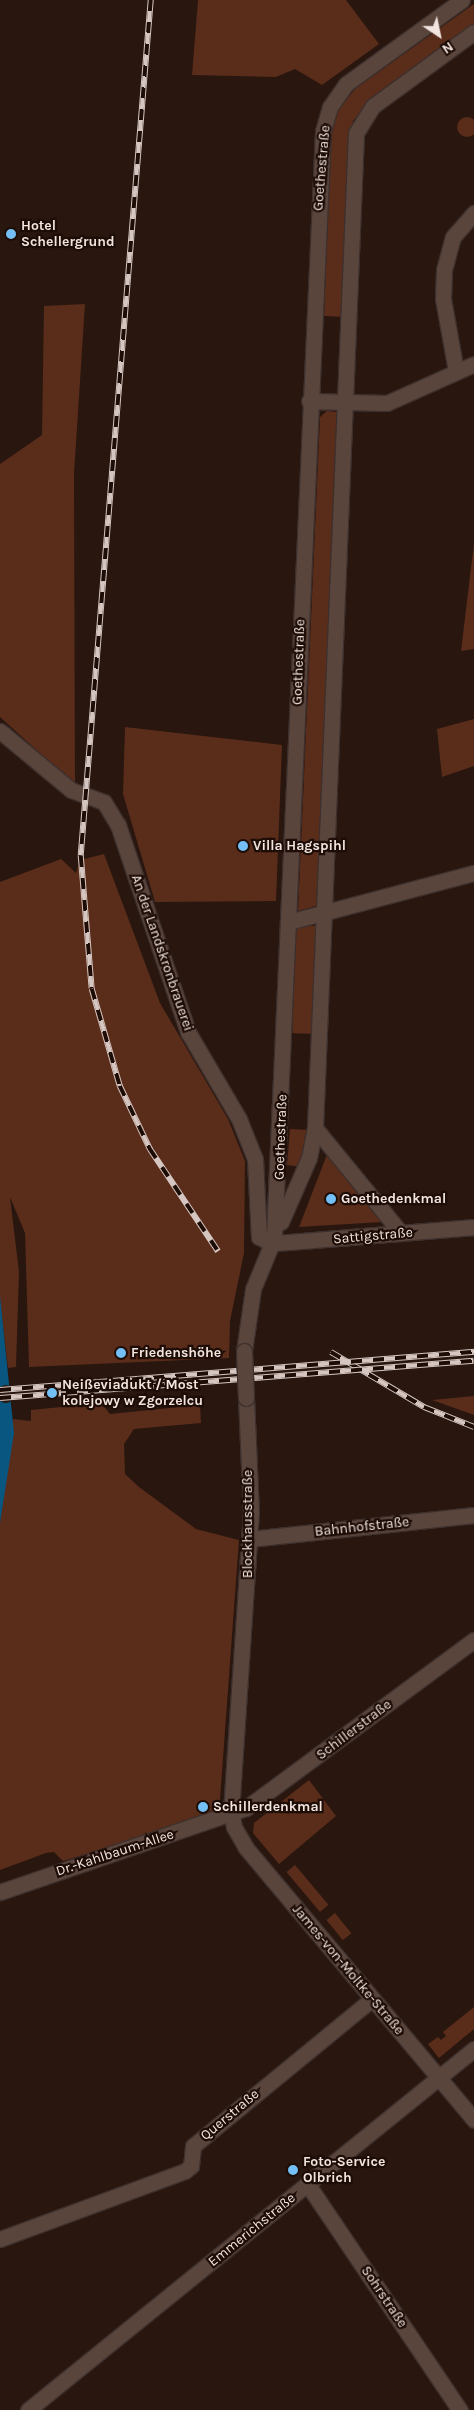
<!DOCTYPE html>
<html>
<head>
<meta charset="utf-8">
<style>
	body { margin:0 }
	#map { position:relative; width:474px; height:2410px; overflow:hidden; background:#28160f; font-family:Karla,sans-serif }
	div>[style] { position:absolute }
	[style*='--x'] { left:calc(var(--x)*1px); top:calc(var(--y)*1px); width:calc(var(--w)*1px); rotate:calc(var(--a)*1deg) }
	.green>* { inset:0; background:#5a2c1a; transform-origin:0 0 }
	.round { border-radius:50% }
	.water>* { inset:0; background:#095781 }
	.pier>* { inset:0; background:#28160f }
	.roads { filter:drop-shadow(1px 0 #3d302d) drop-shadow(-1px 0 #3d302d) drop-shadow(0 1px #3d302d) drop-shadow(0 -1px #3d302d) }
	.minor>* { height:15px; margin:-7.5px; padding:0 7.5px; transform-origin:7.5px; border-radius:7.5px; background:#5a453d }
	.tertiary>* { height:15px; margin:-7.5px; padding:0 7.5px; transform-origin:7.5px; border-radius:7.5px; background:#5a453d }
	.secondary>* { height:15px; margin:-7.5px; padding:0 7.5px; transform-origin:7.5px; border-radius:7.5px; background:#5a453d }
	.rail>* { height:5.5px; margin-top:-2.75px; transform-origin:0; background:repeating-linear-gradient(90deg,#1e0d07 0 11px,#d5c6c1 0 22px); box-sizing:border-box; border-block:1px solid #d5c6c1 }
	.bridges { filter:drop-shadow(1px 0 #3d302d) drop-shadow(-1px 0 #3d302d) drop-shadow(0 1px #3d302d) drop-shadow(0 -1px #3d302d) }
	.minor-bridge>* { height:15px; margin:-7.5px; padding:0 7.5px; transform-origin:7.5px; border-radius:7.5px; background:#5a453d }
	.dots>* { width:14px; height:14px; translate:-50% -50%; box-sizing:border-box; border:2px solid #1e0d07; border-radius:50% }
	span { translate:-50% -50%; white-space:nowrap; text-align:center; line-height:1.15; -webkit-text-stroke:4.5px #1e0d07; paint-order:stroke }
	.street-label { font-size:14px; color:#f2e4df }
	.poi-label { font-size:14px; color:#f2e4df; font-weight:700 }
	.left { translate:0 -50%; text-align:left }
	.north { position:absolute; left:414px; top:10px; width:50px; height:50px; -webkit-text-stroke:4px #1e0d07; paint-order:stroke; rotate:146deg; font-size:14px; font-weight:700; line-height:20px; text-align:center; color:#f2e4df }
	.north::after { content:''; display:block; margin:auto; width:18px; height:22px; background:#f2e4df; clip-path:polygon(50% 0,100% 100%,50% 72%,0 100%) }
</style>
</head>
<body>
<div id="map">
	<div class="green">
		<div style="clip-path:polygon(198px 0,346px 0,379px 44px,322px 85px,295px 69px,276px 77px,192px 75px)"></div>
		<div style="clip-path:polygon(474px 4px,474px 28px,371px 101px,353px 121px,345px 317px,324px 316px,331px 132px,337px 111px,356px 88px)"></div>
		<div class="round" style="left:457px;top:117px;width:20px;height:20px"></div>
		<div style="clip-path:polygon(85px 304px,74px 474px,75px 785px,0 717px,0 464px,42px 435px,44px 306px)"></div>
		<div style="clip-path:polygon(327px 411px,337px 412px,319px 905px,298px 911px,320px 417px)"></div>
		<div style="clip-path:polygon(474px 543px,474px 649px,461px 651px)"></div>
		<div style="clip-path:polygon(474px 719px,474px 766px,442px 777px,437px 729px)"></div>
		<div style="clip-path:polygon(125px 727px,282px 745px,276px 901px,155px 902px,123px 794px)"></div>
		<div style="clip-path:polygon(104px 854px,160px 1003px,228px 1119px,245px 1161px,244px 1253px,230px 1321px,229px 1358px,29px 1367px,25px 1233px,10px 1197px,19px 1272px,16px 1367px,8px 1368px,0 1301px,0 882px,61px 859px,76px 873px,80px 860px)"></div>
		<div style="left:318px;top:926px;width:108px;height:22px;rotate:92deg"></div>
		<div style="clip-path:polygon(290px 1129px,310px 1130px,301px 1167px,287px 1165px)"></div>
		<div style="clip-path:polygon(328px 1152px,382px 1222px,299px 1227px)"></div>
		<div style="clip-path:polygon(474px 1396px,474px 1415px,432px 1400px)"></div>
		<div style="clip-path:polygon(101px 1403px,110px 1414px,200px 1405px,201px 1423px,134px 1429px,124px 1444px,125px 1474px,139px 1487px,196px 1529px,239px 1540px,219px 1813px,63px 1861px,54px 1852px,46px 1853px,0 1870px,0 1523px,13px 1419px,31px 1421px,31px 1410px)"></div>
		<div style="clip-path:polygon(309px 1780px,336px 1816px,279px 1864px,253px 1833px,254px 1823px)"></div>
		<div style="left:295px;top:1865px;width:52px;height:11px;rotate:50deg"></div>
		<div style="left:335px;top:1913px;width:26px;height:11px;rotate:51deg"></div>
		<div style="clip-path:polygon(474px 2007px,474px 2029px,439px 2058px,428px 2044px,438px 2037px,441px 2040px,446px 2036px,443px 2032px)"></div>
	</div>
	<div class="water">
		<div style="clip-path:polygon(0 1296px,14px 1433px,0 1523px)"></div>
	</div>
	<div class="pier">
		<div class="round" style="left:-3px;top:1385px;width:18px;height:18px"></div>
	</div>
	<div class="roads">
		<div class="minor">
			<div style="--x:456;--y:371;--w:73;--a:-100.2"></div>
			<div style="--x:443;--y:299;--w:29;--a:-88"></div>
			<div style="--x:444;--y:270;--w:34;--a:-75"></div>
			<div style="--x:453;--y:237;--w:32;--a:-49"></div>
			<div style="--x:309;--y:401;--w:78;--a:1.5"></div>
			<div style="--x:387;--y:403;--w:95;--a:-24.1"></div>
			<div style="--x:0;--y:731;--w:92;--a:39.7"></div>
			<div style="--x:71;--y:790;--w:35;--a:20"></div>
			<div style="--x:104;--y:802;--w:27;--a:59"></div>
			<div style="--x:118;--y:825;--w:219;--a:71.3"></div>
			<div style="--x:188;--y:1032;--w:101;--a:59.6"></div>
			<div style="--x:239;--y:1119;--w:43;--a:68.2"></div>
			<div style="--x:255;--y:1159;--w:78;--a:87.1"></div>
			<div style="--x:259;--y:1237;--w:14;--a:25"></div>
			<div style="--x:272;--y:1243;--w:17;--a:-3"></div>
			<div style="--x:289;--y:1242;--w:186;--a:-4.6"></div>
			<div style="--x:288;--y:922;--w:192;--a:-14.8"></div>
			<div style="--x:315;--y:1128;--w:136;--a:50.7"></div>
			<div style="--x:244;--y:1351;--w:63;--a:-81.7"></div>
			<div style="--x:253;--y:1289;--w:50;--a:-67.6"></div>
			<div style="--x:246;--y:1398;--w:113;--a:87.5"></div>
			<div style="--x:251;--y:1511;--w:299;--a:93.8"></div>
			<div style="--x:231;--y:1809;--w:18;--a:81"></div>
			<div style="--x:234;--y:1827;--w:24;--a:60"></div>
			<div style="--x:246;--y:1848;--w:355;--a:50"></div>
			<div style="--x:250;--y:1539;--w:225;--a:-6.1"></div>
			<div style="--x:308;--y:2185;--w:272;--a:56"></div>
			<div style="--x:0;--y:2239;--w:197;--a:-20.2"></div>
			<div style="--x:185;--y:2171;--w:8;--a:-40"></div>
			<div style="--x:191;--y:2166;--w:20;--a:-84"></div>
			<div style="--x:193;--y:2146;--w:232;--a:-39.4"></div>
			<div style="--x:28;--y:2410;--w:574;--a:-38.99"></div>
		</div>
		<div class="tertiary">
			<div style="--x:281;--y:1222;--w:70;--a:-66.4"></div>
			<div style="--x:309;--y:1158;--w:31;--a:-79"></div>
			<div style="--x:315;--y:1128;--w:996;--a:-87.64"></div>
			<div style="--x:356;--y:133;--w:32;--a:-58"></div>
			<div style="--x:373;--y:106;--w:125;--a:-36.2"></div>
			<div style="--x:274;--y:1236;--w:1106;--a:-87.46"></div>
			<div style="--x:323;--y:131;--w:25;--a:-74"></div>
			<div style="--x:330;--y:107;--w:28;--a:-55"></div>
			<div style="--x:346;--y:84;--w:143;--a:-35.9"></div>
		</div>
		<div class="secondary">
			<div style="--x:0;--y:1892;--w:260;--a:-18.9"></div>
			<div style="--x:246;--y:1808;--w:283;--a:-36.4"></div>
		</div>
	</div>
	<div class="rail">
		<div style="--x:151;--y:0;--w:859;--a:94.68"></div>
		<div style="--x:81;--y:856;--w:133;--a:85.3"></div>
		<div style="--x:92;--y:989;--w:101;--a:73.9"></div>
		<div style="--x:120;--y:1086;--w:70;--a:64.5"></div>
		<div style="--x:150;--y:1149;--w:123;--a:56.3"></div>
		<div style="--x:331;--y:1352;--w:108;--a:30.6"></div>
		<div style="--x:424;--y:1407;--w:54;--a:21.8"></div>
		<div style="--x:0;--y:1390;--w:476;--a:-4.6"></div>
		<div style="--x:0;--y:1398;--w:475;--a:-4.5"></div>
	</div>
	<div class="bridges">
		<div class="minor-bridge">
			<div style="--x:244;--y:1351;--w:47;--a:87.6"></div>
		</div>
	</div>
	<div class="dots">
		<div style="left:11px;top:234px;background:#74c0f6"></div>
		<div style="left:243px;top:846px;background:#74c0f6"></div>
		<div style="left:331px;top:1199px;background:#74c0f6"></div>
		<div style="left:121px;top:1353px;background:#74c0f6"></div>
		<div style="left:52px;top:1393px;background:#74c0f6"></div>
		<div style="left:203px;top:1807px;background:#74c0f6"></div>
		<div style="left:293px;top:2170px;background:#74c0f6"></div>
	</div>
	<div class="street-label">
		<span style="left:322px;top:168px;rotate:-85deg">Goethestraße</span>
		<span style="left:299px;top:662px;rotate:-88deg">Goethestraße</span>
		<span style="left:162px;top:953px;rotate:71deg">An der Landskronbrauerei</span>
		<span style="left:281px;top:1137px;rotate:-88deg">Goethestraße</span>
		<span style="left:373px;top:1236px;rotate:-5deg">Sattigstraße</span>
		<span style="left:248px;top:1524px;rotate:-90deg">Blockhausstraße</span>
		<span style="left:362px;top:1527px;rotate:-6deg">Bahnhofstraße</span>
		<span style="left:354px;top:1730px;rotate:-37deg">Schillerstraße</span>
		<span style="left:115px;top:1853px;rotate:-18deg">Dr.-Kahlbaum-Allee</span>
		<span style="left:348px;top:1970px;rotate:50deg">James-von-Moltke-Straße</span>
		<span style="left:230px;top:2115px;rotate:-40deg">Querstraße</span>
		<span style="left:252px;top:2230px;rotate:-39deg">Emmerichstraße</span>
		<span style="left:384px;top:2297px;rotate:56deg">Sohrstraße</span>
	</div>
	<div class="poi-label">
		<span class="left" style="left:21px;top:234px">Hotel<br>Schellergrund</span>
		<span class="left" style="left:253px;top:846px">Villa Hagspihl</span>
		<span class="left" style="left:341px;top:1199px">Goethedenkmal</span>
		<span class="left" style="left:131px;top:1353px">Friedenshöhe</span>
		<span class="left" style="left:62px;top:1393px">Neißeviadukt / Most<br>kolejowy w Zgorzelcu</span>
		<span class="left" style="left:213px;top:1807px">Schillerdenkmal</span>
		<span class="left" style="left:303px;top:2170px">Foto-Service<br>Olbrich</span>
	</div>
	<div class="north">N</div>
</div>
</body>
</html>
